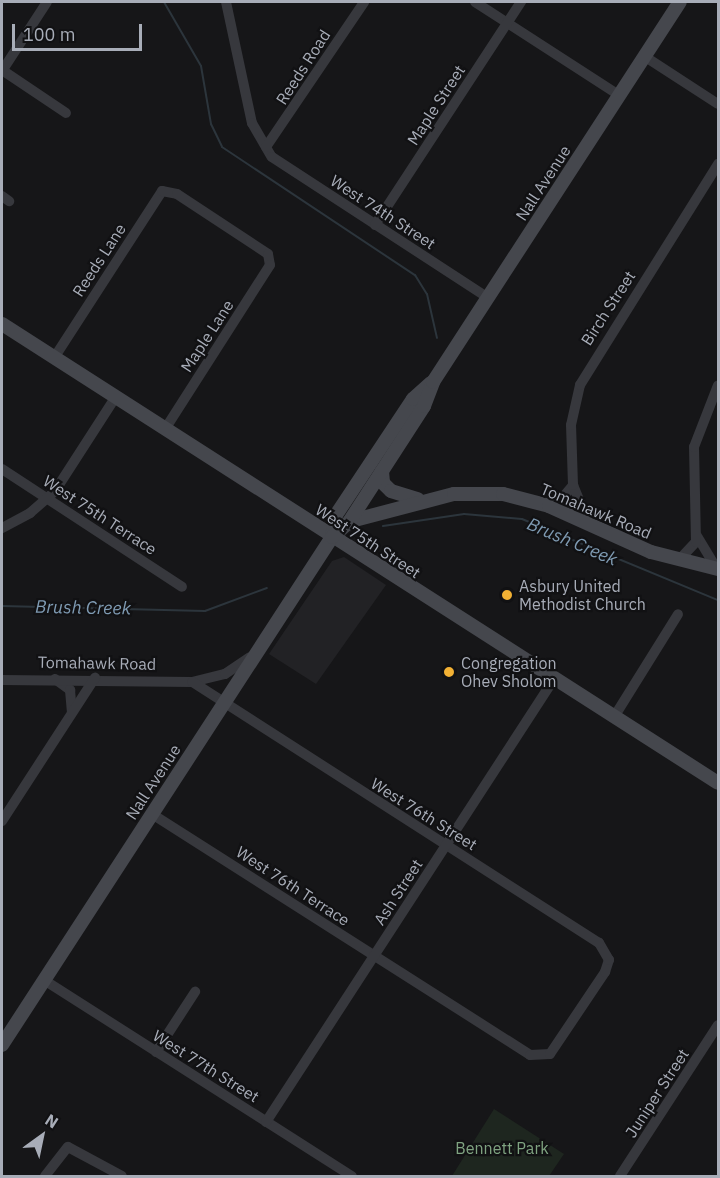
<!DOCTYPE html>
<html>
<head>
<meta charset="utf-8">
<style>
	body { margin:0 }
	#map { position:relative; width:720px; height:1178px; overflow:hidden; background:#161618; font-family:"IBM Plex Sans",sans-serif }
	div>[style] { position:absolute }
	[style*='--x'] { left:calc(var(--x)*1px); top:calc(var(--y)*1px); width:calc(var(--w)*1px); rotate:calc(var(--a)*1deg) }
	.built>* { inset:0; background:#222225 }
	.green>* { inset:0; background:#1e261f }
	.stream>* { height:2px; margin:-1px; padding:0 1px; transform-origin:1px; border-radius:1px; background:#2c353c }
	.street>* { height:10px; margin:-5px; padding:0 5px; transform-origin:5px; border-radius:5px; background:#37383d }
	.secondary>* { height:14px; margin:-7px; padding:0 7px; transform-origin:7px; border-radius:7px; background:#45474d }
	.dots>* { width:16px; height:16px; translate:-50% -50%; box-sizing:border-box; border:3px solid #111113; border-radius:50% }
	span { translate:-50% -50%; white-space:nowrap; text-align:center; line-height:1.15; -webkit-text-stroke:4.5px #111113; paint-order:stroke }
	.street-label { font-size:16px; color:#a8adb8 }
	.poi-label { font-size:16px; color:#a8adb8 }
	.left { translate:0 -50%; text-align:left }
	.park-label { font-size:16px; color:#7fa381 }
	.water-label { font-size:18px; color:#7f9bb3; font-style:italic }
	.frame { position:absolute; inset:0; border:3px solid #a8adb8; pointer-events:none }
	.north { position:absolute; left:12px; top:1106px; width:60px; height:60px; -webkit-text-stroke:4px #111113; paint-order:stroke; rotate:33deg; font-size:16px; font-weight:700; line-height:24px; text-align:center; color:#a8adb8 }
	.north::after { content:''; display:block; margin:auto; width:21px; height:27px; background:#a8adb8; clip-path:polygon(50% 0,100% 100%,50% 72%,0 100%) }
	.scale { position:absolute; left:12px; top:24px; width:130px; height:27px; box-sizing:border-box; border:3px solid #a8adb8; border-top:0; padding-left:8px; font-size:18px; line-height:21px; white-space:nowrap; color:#a8adb8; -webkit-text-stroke:4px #111113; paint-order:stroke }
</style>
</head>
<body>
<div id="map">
	<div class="built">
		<div style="clip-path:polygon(344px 557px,386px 585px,316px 684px,269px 654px,332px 561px)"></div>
	</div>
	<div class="green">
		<div style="clip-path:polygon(494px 1109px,564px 1154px,549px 1176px,452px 1176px)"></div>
	</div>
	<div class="stream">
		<div style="--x:164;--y:2;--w:74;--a:60"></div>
		<div style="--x:201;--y:66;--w:59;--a:80.2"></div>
		<div style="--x:211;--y:124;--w:25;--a:64"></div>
		<div style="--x:222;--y:147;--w:232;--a:33.6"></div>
		<div style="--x:415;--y:275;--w:22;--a:58"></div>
		<div style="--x:427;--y:294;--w:45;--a:77.2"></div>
		<div style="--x:383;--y:526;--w:82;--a:-8.4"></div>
		<div style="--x:464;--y:514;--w:58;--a:4.9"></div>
		<div style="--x:522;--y:519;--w:212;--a:22.5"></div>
		<div style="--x:2;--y:606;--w:203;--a:1.4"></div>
		<div style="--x:205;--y:611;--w:66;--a:-20.4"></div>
	</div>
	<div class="street">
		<div style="--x:226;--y:2;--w:124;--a:77.9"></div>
		<div style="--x:252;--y:123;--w:39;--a:60"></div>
		<div style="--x:272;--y:157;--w:258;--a:33.1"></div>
		<div style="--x:475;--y:2;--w:171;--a:32.9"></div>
		<div style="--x:644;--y:56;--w:88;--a:33"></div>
		<div style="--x:2;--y:70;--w:77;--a:33.9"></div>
		<div style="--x:2;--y:71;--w:82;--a:-56.9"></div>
		<div style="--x:266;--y:147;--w:175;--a:-55.9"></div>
		<div style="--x:2;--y:196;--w:9;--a:36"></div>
		<div style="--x:375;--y:225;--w:267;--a:-56.8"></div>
		<div style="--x:54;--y:358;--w:199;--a:-57.1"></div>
		<div style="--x:162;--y:191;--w:15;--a:11"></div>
		<div style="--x:177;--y:194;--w:109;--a:33.4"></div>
		<div style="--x:268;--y:254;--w:11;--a:80"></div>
		<div style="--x:270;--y:265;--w:195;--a:122.6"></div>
		<div style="--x:2;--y:469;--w:215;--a:33.2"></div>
		<div style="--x:554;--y:508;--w:30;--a:-50"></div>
		<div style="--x:589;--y:524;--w:42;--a:-112.3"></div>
		<div style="--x:573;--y:485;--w:60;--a:-91.9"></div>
		<div style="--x:571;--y:425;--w:41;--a:-77.3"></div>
		<div style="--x:580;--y:385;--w:261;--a:-58"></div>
		<div style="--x:2;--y:528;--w:32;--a:-28"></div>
		<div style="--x:30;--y:513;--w:33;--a:-41"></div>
		<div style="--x:55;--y:491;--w:111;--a:-57.2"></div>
		<div style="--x:697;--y:536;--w:39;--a:59"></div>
		<div style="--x:679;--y:560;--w:25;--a:-47"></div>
		<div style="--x:696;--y:542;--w:95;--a:-91.2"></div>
		<div style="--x:694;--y:447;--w:66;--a:-68.8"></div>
		<div style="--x:55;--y:679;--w:19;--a:36"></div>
		<div style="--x:70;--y:690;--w:22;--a:85"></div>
		<div style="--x:2;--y:680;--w:190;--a:0.6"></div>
		<div style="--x:192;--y:682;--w:34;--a:-14"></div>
		<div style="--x:225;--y:674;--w:30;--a:-34"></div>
		<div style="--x:614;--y:717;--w:121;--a:-58.1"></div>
		<div style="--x:152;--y:814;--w:448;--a:32.5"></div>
		<div style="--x:530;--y:1055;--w:20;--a:-3"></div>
		<div style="--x:550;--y:1054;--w:99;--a:-56.1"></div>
		<div style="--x:605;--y:972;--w:13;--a:-72"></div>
		<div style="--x:609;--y:960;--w:20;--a:-120"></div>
		<div style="--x:599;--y:943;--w:483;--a:-147.3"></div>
		<div style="--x:2;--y:821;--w:171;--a:-57"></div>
		<div style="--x:44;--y:980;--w:365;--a:32.5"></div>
		<div style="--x:156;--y:1052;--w:72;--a:-57"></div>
		<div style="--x:266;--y:1122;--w:528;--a:-56.97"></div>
		<div style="--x:45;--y:1176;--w:37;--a:-52"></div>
		<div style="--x:68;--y:1147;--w:61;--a:28.2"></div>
		<div style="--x:620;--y:1176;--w:180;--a:-57"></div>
	</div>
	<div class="secondary">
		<div style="--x:2;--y:324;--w:850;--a:32.66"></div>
		<div style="--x:382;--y:471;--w:12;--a:85"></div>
		<div style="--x:383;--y:483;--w:11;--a:45"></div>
		<div style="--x:391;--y:491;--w:28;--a:17"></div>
		<div style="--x:351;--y:521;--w:106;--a:-14.7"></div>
		<div style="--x:454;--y:494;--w:49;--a:0"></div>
		<div style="--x:503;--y:494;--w:48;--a:14.6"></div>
		<div style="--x:549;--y:506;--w:112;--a:24.3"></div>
		<div style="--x:651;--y:552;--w:69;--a:14.2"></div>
		<div style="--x:332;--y:537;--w:22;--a:-80"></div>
		<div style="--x:336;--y:515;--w:139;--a:-56.4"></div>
		<div style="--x:413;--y:399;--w:24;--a:-42"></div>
		<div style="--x:2;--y:1045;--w:606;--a:-56.99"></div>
		<div style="--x:332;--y:537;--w:23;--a:-41"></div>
		<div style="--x:349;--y:522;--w:138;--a:-57.1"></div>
		<div style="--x:424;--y:406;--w:26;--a:-69"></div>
		<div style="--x:433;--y:382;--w:453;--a:-57"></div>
	</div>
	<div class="dots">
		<div style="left:507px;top:595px;background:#f2b134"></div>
		<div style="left:449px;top:672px;background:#f2b134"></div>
	</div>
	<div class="street-label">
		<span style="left:303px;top:67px;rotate:-57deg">Reeds Road</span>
		<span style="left:436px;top:105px;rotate:-57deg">Maple Street</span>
		<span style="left:543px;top:183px;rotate:-57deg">Nall Avenue</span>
		<span style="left:383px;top:212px;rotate:33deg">West 74th Street</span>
		<span style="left:99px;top:260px;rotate:-57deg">Reeds Lane</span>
		<span style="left:608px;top:308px;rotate:-57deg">Birch Street</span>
		<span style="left:207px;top:336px;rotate:-57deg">Maple Lane</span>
		<span style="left:596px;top:511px;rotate:23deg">Tomahawk Road</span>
		<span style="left:100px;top:515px;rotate:33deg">West 75th Terrace</span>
		<span style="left:368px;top:541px;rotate:33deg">West 75th Street</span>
		<span style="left:97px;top:663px;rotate:1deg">Tomahawk Road</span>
		<span style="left:153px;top:782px;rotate:-57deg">Nall Avenue</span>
		<span style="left:424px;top:814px;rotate:32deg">West 76th Street</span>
		<span style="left:293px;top:886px;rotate:33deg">West 76th Terrace</span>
		<span style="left:398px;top:892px;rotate:-57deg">Ash Street</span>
		<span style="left:206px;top:1066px;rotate:32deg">West 77th Street</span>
		<span style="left:657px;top:1093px;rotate:-57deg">Juniper Street</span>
	</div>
	<div class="poi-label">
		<span class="left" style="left:519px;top:595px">Asbury United<br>Methodist Church</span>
		<span class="left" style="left:461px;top:672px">Congregation<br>Ohev Sholom</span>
	</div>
	<div class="park-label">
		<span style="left:502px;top:1148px">Bennett Park</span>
	</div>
	<div class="water-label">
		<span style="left:572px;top:542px;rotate:23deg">Brush Creek</span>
		<span style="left:83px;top:608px;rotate:1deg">Brush Creek</span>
	</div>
	<div class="frame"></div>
	<div class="north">N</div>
	<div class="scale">100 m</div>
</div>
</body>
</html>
